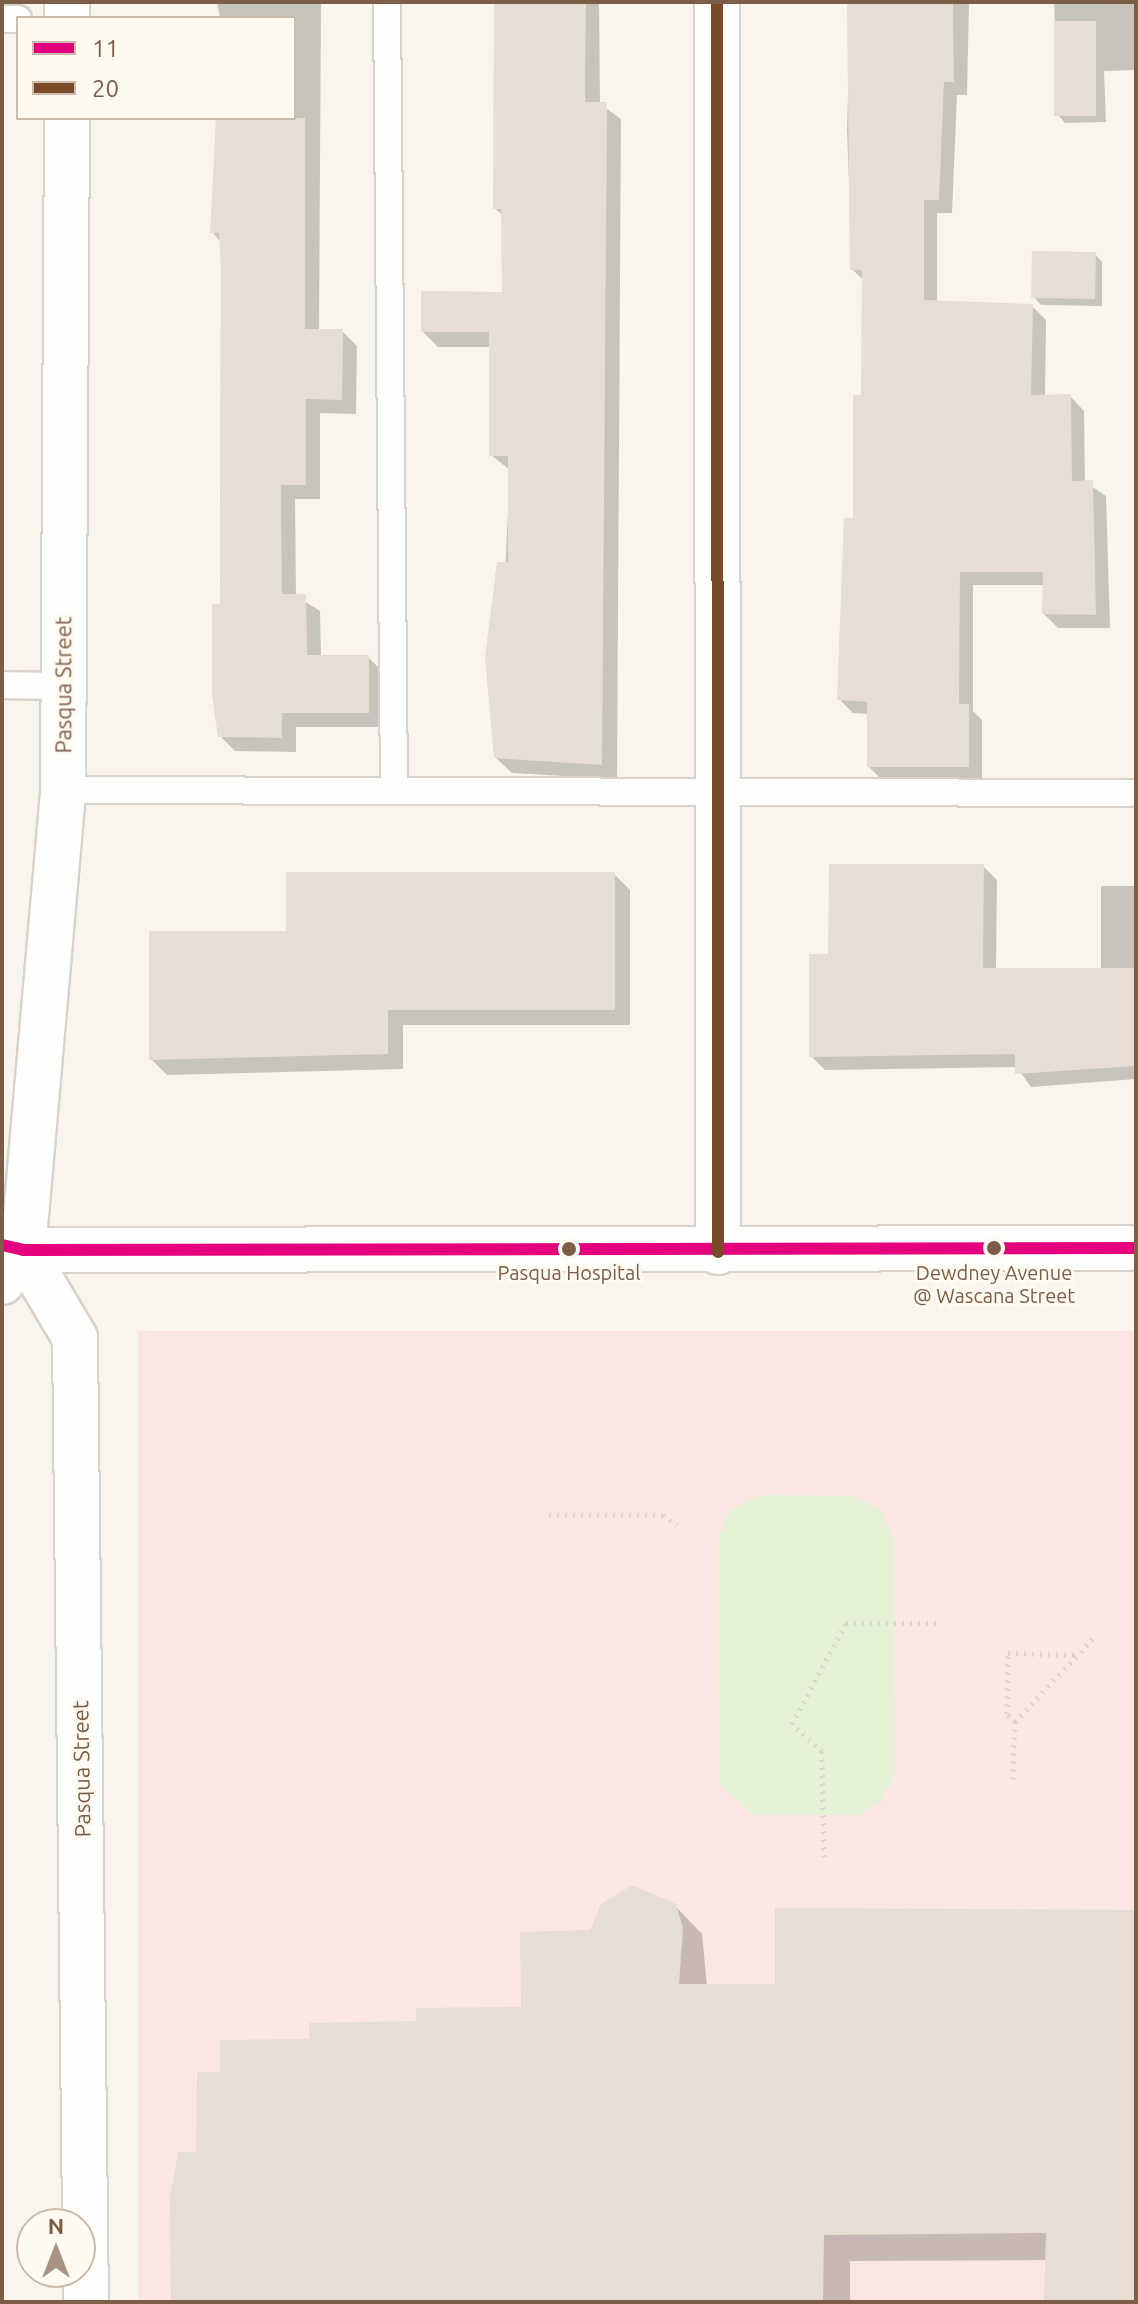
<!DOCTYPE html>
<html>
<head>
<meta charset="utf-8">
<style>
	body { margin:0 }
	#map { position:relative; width:1138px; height:2304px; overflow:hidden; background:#f9f5ec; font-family:Ubuntu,sans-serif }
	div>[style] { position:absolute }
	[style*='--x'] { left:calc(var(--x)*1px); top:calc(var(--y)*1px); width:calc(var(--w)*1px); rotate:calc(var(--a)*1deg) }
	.medical>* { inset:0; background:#fbe6e3; transform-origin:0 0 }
	.green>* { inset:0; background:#e4f1d5 }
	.shadow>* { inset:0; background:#0003 }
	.building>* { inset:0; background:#e6ddd3; transform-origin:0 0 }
	.path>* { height:5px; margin-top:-2.5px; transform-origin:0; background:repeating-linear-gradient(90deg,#dcd4cd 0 2px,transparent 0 8px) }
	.roads { filter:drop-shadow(2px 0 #d9d2ca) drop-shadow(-2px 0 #d9d2ca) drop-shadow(0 2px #d9d2ca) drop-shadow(0 -2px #d9d2ca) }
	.lane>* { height:26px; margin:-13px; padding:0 13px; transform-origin:13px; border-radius:13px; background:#fefefc }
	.street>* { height:44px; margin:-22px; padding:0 22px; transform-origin:22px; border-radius:22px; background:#fefefc }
	.secondary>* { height:44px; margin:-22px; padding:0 22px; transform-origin:22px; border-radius:22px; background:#fefefc }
	.bus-1>* { height:12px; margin:-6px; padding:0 6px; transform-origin:6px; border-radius:6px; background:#e5007d }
	.bus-2>* { height:12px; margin:-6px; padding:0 6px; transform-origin:6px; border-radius:6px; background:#7a4b2a }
	.dots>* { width:22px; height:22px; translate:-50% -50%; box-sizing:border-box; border:4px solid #fffaf0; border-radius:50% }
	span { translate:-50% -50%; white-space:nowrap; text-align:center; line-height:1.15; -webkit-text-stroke:6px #fffaf0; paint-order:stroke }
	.bus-label { font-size:20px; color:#7c5d48 }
	.street-label { font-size:22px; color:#7c5d48 }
	.frame { position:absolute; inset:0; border:4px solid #7c5d48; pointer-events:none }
	.legend { position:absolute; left:16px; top:16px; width:280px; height:104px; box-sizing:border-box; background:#fffaf0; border:2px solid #cbbbad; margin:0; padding:10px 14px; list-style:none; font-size:24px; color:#7c5d48 }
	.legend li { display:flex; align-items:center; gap:16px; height:40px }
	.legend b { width:40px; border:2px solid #cbbbad }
	.north { position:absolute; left:16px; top:2208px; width:80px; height:80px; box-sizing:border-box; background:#fffaf0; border:2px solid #cbbbad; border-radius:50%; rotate:0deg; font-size:22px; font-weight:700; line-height:32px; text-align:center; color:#7c5d48 }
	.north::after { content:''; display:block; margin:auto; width:28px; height:36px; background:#a89281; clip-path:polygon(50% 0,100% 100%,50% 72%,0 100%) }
</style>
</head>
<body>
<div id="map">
	<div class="medical">
		<div style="left:138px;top:1331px;width:998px;height:971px"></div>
	</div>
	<div class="green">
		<div style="clip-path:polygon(759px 1495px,854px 1496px,880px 1510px,893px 1536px,894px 1776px,880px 1803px,857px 1815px,753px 1815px,719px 1785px,718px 1537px,730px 1510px)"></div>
	</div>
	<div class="shadow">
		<div style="clip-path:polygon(217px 2px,321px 2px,319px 331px,342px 331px,357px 346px,356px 414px,320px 413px,320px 499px,295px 499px,296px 596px,320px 611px,321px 657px,368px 657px,383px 672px,383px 727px,296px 727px,296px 752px,235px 751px,220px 736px,221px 242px,212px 232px,218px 118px,294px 118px,294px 18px,220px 18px)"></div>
		<div style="clip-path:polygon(496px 2px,599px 2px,600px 104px,621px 119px,617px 779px,512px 773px,496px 758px,510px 470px,491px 455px,491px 347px,438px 347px,423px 332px,504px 294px,503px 216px,495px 208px)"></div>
		<div style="clip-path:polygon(851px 2px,969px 2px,967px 95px,957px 95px,952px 213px,937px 213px,937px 303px,1032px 306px,1046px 320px,1045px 397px,1070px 396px,1084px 411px,1085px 482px,1106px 496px,1110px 628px,1058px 628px,1044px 614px,1045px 585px,973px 585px,973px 711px,982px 720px,982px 781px,883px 781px,869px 767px,869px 714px,853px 713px,839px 699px,863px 397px,864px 281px,852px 269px,847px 129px)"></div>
		<div style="clip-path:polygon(1054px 2px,1136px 2px,1136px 70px,1104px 71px,1106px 122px,1065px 123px,1058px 115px)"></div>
		<div style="clip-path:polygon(1095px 254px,1102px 262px,1102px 306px,1041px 305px,1034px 297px)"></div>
		<div style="clip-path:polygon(983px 866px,997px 880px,996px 970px,1101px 970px,1101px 886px,1136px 886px,1136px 1079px,1031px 1087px,1017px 1067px,825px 1070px,811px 1056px,830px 956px)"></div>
		<div style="clip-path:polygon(614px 874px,630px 890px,630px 1025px,403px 1025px,403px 1069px,167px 1075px,151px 1059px,288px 933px)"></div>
		<div style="clip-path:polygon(675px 1906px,702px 1934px,707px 1986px,777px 1986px,1136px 1912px,1136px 2302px,1046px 2302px,1047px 2260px,850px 2261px,850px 2302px,173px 2302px,198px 2154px,222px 2074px,311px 2041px,523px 2009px,591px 1932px)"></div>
	</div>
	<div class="building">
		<div style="clip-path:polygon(494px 2px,586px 2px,585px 102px,607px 102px,602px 765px,494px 758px,485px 657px,497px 562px,508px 562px,508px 456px,489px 456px,489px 332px,421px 332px,421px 291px,502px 292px,501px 209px,493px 209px)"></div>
		<div style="clip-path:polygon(847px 2px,953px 2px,954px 82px,944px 82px,939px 200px,924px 200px,924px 300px,1033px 304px,1031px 395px,1071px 394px,1072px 481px,1093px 480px,1096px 615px,1042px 614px,1043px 572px,960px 572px,959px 704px,969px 704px,969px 767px,867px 767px,867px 702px,837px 700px,844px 518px,853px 518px,853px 395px,861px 395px,862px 270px,850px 270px)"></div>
		<div style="left:1054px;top:21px;width:42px;height:95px"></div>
		<div style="clip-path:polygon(216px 118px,305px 118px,305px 329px,343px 329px,342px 400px,306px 399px,306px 485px,281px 485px,282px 594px,306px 594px,307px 655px,369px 655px,369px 713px,282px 713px,282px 738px,218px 737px,212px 695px,212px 604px,220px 604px,221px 273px,219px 233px,210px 233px)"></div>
		<div style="left:1032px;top:251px;width:64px;height:47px;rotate:1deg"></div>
		<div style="clip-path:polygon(829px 864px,984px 864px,983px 968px,1136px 968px,1136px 1066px,1015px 1074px,1015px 1054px,809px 1057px,809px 954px,828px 954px)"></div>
		<div style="clip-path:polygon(286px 872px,615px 872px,615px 1010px,388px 1010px,388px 1054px,149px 1060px,149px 931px,286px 931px)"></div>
		<div style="clip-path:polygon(632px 1885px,676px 1904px,683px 1928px,679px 1984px,775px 1984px,775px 1908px,1136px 1910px,1136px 2302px,1044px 2302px,1046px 2233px,824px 2235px,823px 2302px,171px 2302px,170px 2197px,178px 2152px,196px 2152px,197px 2072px,220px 2072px,220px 2040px,309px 2039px,309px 2023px,416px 2021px,416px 2008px,521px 2007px,520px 1932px,590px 1930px,601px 1904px)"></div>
	</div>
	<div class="path">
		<div style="--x:549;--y:1515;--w:114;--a:0"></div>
		<div style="--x:663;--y:1515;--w:17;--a:36"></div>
		<div style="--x:1015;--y:1722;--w:11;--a:-135"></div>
		<div style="--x:1007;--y:1714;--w:61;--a:-89.1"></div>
		<div style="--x:1008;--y:1653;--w:69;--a:1.7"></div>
		<div style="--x:1013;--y:1779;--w:57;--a:-88"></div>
		<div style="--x:1015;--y:1722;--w:119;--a:-47"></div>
		<div style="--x:824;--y:1857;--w:106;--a:-91.1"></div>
		<div style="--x:822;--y:1751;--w:40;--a:-138"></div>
		<div style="--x:792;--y:1724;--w:115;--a:-61.9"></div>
		<div style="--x:846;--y:1623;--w:90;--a:0"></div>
	</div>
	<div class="roads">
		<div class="lane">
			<div style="--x:387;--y:2;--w:789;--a:89.49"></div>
			<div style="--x:2;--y:19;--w:16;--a:0"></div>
			<div style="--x:2;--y:685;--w:61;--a:0.9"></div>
			<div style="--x:63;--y:790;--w:1073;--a:0.16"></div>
		</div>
		<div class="street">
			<div style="--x:717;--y:2;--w:1250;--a:89.95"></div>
			<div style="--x:2;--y:1282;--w:38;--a:-57"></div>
			<div style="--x:23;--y:1250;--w:102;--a:59.4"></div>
			<div style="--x:75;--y:1338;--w:964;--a:89.35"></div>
		</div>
		<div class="secondary">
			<div style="--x:67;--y:2;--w:16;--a:90"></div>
			<div style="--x:2;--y:1245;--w:22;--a:13"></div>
			<div style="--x:23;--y:1250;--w:1113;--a:-0.1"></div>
			<div style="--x:23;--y:1250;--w:462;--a:-85"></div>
			<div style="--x:63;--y:790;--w:672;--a:-89.66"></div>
		</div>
	</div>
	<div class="bus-1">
		<div style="--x:2;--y:1245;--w:22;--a:13"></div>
		<div style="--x:23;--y:1250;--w:1113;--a:-0.1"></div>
	</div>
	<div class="bus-2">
		<div style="--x:717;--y:2;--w:1250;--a:89.95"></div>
	</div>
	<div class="dots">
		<div style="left:994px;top:1248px;background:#7c5d48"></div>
		<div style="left:569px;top:1249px;background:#7c5d48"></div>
	</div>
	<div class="bus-label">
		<span style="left:569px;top:1272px">Pasqua Hospital</span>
		<span style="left:994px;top:1284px">Dewdney Avenue<br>@ Wascana Street</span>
	</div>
	<div class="street-label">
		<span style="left:63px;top:685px;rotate:-90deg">Pasqua Street</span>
		<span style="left:81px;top:1769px;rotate:-91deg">Pasqua Street</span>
	</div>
	<div class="frame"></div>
	<ul class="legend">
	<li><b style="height:10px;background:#e5007d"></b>11</li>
	<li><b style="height:10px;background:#7a4b2a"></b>20</li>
	</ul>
	<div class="north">N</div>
</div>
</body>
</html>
